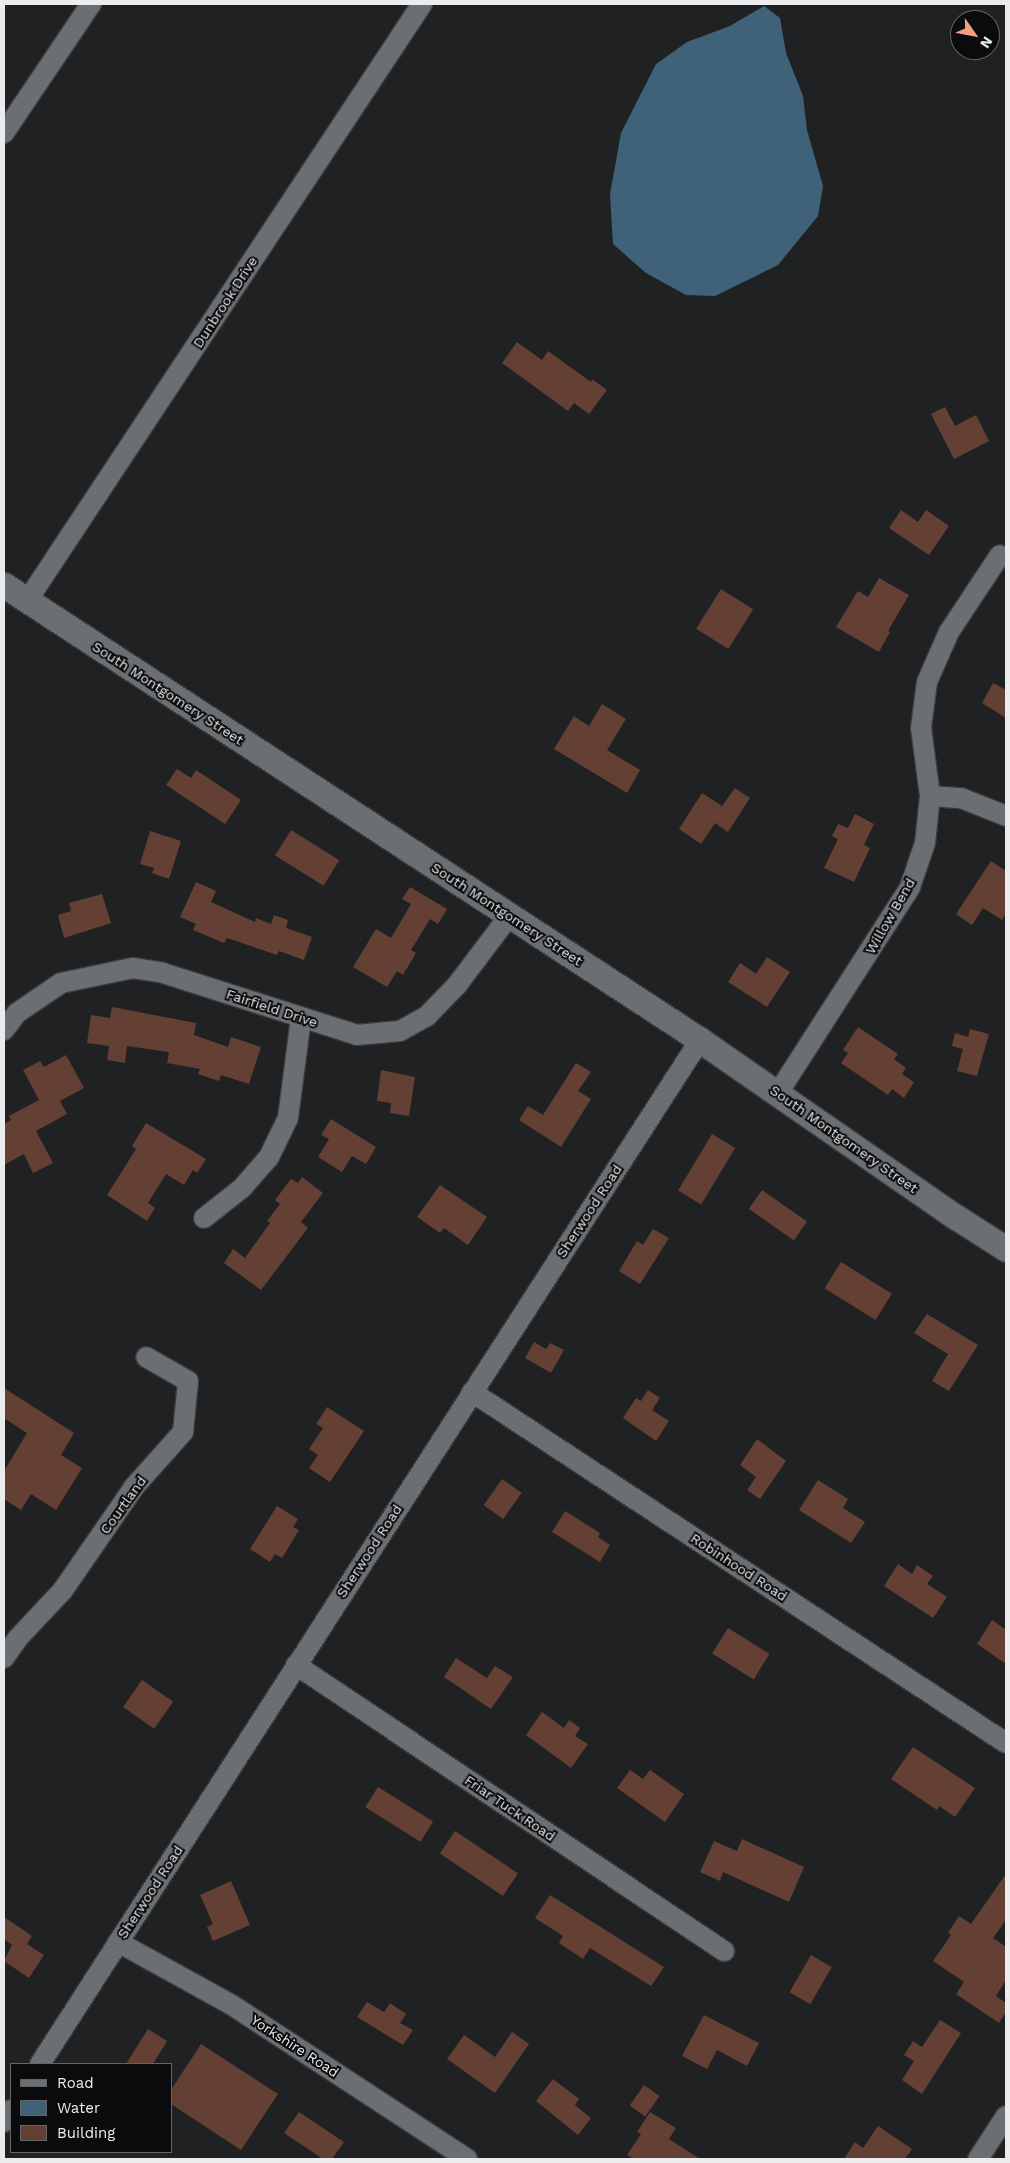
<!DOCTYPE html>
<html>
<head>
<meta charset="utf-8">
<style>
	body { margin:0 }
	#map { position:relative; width:1010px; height:2163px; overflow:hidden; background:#1f2123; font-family:"Work Sans",sans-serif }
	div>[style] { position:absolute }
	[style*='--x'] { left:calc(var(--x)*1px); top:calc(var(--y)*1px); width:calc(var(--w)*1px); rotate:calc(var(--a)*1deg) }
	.water>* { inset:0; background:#3f6279 }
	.building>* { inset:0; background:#644034; transform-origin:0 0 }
	.roads { filter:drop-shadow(1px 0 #3b3c3e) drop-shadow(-1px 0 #3b3c3e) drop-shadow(0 1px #3b3c3e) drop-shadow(0 -1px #3b3c3e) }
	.minor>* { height:20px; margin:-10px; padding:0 10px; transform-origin:10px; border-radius:10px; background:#6c6f72 }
	.tertiary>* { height:25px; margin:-12.5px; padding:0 12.5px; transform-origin:12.5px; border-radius:12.5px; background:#6c6f72 }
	span { translate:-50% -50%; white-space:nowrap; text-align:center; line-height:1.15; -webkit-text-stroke:4px #0a0b0c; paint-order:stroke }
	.street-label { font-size:14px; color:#ebecee }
	.frame { position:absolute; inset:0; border:5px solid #ebecee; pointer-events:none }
	.legend { position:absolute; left:10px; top:2063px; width:162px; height:90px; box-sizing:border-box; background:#0a0b0c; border:1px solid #646566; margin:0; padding:6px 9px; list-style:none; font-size:15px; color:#ebecee }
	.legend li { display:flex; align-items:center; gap:10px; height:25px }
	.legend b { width:25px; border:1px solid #646566 }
	.north { position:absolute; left:950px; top:10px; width:50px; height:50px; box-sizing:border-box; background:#0a0b0c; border:1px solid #646566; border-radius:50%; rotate:123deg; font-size:14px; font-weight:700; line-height:20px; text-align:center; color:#ebecee }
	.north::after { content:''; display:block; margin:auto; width:18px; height:22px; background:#f39f83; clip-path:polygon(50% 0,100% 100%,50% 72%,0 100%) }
</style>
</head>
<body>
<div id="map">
	<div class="water">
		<div style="clip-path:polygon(764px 6px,780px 18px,786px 53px,803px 96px,807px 130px,823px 186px,818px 216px,778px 265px,715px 296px,686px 295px,646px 273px,613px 244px,610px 194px,621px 133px,656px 64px,687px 42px,730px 26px)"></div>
	</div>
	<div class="building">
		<div style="clip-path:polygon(517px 342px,542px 360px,548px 351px,591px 382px,592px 379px,607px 390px,589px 414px,574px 403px,568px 411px,502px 363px)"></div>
		<div style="clip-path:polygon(945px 407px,955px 426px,976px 415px,989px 441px,954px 459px,931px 414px)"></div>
		<div style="clip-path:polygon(901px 510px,918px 522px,926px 510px,949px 526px,929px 555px,889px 528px)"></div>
		<div style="clip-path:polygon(879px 578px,909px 595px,888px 631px,890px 632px,879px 652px,836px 627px,858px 591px,868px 597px)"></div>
		<div style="left:721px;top:589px;width:38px;height:47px;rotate:32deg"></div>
		<div style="clip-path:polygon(993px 683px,1006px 690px,1006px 718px,982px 703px)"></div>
		<div style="clip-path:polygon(602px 704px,626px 719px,607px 750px,640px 770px,627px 793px,554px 749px,574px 716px,589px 726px)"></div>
		<div style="clip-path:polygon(177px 769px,191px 778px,196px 770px,241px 800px,225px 824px,166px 785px)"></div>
		<div style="clip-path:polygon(735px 788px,750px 798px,728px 832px,715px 823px,701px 844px,679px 829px,702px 793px,722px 806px)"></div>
		<div style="clip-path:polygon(855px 814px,874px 824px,864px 845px,870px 848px,854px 882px,824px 868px,838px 839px,832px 836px,838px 824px,848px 828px)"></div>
		<div style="left:291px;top:830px;width:57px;height:30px;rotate:32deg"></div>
		<div style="clip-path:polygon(150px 831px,181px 841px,169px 879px,152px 873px,154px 868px,140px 864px)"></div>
		<div style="clip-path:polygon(991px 861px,1006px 871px,1006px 913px,1002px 920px,983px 908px,972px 925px,956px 914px)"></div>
		<div style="clip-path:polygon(196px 882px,216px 891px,211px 902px,255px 922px,256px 918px,271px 924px,274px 915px,288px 920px,286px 928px,312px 937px,304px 960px,279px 951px,277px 955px,227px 938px,224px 943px,193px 930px,196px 924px,180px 917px)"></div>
		<div style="clip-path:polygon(410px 887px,447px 909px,438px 924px,430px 919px,411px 950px,416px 953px,403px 975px,397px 971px,387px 987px,353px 967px,376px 929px,391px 938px,411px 904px,402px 899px)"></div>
		<div style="clip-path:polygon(102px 894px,111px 923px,64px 938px,58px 915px,71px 911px,69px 903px)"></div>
		<div style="clip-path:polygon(767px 957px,790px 972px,767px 1007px,728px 982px,740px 963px,756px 974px)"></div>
		<div style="clip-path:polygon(112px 1007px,196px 1023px,194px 1035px,228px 1047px,231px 1037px,261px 1047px,249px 1084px,221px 1075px,219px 1081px,198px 1074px,200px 1069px,167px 1063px,169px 1052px,127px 1046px,125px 1063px,107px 1060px,109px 1046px,87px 1043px,91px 1015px,110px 1018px)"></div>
		<div style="clip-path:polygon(858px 1027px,898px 1054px,894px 1059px,906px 1068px,902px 1074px,914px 1082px,904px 1098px,892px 1089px,888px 1095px,841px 1063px,848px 1053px,843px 1050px)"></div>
		<div style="clip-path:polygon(970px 1029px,989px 1034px,977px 1076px,957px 1071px,963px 1049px,952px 1046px,955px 1033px,968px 1037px)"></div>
		<div style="clip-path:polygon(66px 1055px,84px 1088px,60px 1101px,67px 1114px,36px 1131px,53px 1163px,33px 1173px,24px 1154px,4px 1165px,4px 1124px,11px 1120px,9px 1116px,39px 1100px,23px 1070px,40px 1061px,44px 1067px)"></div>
		<div style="clip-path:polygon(576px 1063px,591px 1072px,578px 1091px,591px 1099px,561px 1147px,519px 1120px,528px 1106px,543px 1115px)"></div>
		<div style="clip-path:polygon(381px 1070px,415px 1077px,409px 1116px,390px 1113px,391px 1103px,377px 1101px)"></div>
		<div style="clip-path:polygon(331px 1119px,376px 1147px,366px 1164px,352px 1156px,342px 1172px,318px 1157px,329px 1139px,321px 1135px)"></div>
		<div style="clip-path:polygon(146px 1123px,206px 1159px,197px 1173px,193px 1170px,184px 1185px,166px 1174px,148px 1203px,155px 1208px,147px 1221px,107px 1195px,136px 1149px,132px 1146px)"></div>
		<div style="left:712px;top:1134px;width:27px;height:66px;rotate:31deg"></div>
		<div style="clip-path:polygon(302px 1177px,323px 1193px,301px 1222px,308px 1228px,261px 1290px,224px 1263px,233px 1249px,245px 1258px,270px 1223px,267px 1221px,280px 1204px,275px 1200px,291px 1179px,298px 1183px)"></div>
		<div style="clip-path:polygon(440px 1185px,487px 1217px,468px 1245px,444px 1228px,440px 1233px,417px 1217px)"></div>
		<div style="left:762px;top:1190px;width:55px;height:23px;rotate:35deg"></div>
		<div style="clip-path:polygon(653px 1229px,669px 1238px,640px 1284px,619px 1271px,637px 1241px,643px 1245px)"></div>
		<div style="left:841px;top:1262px;width:60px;height:31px;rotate:32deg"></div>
		<div style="clip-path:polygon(927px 1314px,978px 1345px,949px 1391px,932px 1381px,948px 1354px,914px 1333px)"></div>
		<div style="clip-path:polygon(534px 1342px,546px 1349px,550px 1343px,564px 1350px,551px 1373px,525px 1358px)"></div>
		<div style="clip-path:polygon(4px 1388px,74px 1433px,61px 1455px,82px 1468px,56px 1510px,31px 1494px,21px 1510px,4px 1499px,4px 1471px,27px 1433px,4px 1418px)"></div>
		<div style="clip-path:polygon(648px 1390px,660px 1398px,652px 1410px,669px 1421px,656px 1441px,623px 1418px,636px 1398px,641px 1401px)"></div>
		<div style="clip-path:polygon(327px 1407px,364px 1431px,330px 1482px,309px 1468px,318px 1455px,309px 1449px,323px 1428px,316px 1424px)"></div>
		<div style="clip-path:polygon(757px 1439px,786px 1461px,760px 1499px,747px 1490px,756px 1477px,740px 1465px)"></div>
		<div style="left:502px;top:1479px;width:24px;height:32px;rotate:35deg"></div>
		<div style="clip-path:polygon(818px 1480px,848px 1499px,843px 1508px,865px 1522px,851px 1543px,799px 1510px)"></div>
		<div style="clip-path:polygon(277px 1506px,298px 1519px,293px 1527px,299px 1530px,282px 1558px,275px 1554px,270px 1562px,250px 1549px)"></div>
		<div style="clip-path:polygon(565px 1511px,600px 1533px,598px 1537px,610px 1545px,600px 1562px,552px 1532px)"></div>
		<div style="clip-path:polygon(898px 1564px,912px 1574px,917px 1565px,933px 1576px,927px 1584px,947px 1597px,933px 1618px,884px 1586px)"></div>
		<div style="clip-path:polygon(992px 1620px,1006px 1630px,1006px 1664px,977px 1644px)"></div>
		<div style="left:728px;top:1628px;width:49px;height:30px;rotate:32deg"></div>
		<div style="clip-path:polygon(456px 1658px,487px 1678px,495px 1666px,513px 1677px,491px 1709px,444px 1677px)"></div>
		<div style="left:142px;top:1680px;width:38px;height:33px;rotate:35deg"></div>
		<div style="clip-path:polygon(542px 1712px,564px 1728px,569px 1720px,580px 1728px,575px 1736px,588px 1744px,571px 1768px,526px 1735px)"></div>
		<div style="clip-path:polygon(913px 1747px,975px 1788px,955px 1817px,939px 1806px,937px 1810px,891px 1779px)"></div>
		<div style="clip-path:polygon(630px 1770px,643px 1779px,650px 1770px,684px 1794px,665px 1822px,617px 1788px)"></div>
		<div style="left:378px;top:1787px;width:65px;height:24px;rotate:32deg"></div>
		<div style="left:455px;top:1831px;width:76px;height:27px;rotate:34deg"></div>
		<div style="clip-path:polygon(742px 1839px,804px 1867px,789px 1902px,723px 1872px,720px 1881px,700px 1872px,714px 1841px,737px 1851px)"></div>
		<div style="clip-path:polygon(1006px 1874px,1006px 1920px,993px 1938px,1006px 1947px,1006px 1980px,996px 1996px,1006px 2003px,1006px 2012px,999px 2023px,956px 1994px,964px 1982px,933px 1961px,951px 1935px,948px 1933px,959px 1916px,971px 1924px)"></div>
		<div style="clip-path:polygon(231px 1881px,250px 1925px,213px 1941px,207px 1927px,213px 1924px,200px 1895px)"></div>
		<div style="clip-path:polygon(550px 1895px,664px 1967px,651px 1986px,590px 1948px,583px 1959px,559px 1943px,563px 1936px,535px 1918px)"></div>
		<div style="clip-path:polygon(4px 1917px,32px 1936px,27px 1944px,44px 1955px,29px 1978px,4px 1961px,12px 1945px,4px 1939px)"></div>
		<div style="left:811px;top:1955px;width:24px;height:43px;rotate:30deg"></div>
		<div style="clip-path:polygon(367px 2002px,384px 2012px,390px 2003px,406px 2014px,400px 2023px,413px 2030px,403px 2045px,357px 2017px)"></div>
		<div style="clip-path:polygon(704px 2015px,759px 2043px,747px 2066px,717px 2050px,707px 2069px,682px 2056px)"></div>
		<div style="clip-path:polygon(940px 2020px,961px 2033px,922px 2094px,902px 2080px,914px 2061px,904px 2055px,913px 2041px,922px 2047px)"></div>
		<div style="clip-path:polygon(148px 2029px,167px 2041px,153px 2064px,126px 2064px)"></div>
		<div style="clip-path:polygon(512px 2032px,529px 2044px,495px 2093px,447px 2059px,464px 2035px,495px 2057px)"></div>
		<div style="clip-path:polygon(201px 2044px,278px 2094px,241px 2150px,171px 2104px,171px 2090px)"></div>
		<div style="clip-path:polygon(553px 2079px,579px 2099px,575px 2105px,591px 2118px,578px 2135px,536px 2101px)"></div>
		<div style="left:644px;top:2085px;width:19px;height:25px;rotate:35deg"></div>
		<div style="clip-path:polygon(299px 2112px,344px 2142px,332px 2159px,323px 2159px,284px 2133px)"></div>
		<div style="clip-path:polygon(650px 2112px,676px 2128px,669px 2139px,700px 2159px,634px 2159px,627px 2155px,641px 2134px,637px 2132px)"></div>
		<div style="clip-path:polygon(878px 2126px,912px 2149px,905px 2159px,844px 2159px,855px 2142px,863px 2148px)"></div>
	</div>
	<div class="roads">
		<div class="minor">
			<div style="--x:4;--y:133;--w:156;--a:-56"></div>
			<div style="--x:27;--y:601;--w:716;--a:-56.51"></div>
			<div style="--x:930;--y:796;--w:31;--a:4"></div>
			<div style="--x:961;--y:798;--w:48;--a:21.8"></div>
			<div style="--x:4;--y:1030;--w:21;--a:-53"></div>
			<div style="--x:17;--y:1013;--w:53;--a:-34.3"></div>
			<div style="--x:61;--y:983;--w:74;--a:-11.8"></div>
			<div style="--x:133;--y:968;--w:30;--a:9"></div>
			<div style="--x:163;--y:973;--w:204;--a:17.7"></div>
			<div style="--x:357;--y:1035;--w:43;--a:-5.3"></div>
			<div style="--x:400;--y:1031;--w:31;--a:-29"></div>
			<div style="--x:427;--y:1016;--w:43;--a:-45.9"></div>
			<div style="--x:457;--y:985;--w:88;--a:-52.9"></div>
			<div style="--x:778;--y:1093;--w:245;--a:-57.3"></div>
			<div style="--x:910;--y:887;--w:46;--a:-71.2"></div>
			<div style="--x:925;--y:843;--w:47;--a:-83.9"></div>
			<div style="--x:930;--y:796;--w:69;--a:-97.5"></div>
			<div style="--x:921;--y:728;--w:46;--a:-82.6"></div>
			<div style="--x:927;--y:682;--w:55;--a:-66.3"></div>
			<div style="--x:949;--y:632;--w:92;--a:-56.5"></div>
			<div style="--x:204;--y:1218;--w:48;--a:-38.3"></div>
			<div style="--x:242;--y:1188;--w:41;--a:-48.9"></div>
			<div style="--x:269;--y:1157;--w:43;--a:-64"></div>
			<div style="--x:288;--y:1118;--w:101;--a:-82.6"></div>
			<div style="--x:472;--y:1392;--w:639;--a:33.32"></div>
			<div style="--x:4;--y:1658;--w:24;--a:-55"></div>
			<div style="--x:18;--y:1638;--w:66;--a:-46.8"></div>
			<div style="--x:63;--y:1590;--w:125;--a:-55.4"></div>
			<div style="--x:134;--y:1487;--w:74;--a:-48.3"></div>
			<div style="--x:183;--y:1432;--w:51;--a:-84.4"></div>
			<div style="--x:188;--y:1381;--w:48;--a:-150.3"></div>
			<div style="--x:296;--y:1665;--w:515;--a:33.75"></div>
			<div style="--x:118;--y:1942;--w:130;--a:28.9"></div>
			<div style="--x:232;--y:2005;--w:281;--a:33.2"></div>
			<div style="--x:40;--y:2064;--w:1218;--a:-57.2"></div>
			<div style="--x:4;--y:2122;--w:14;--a:-60"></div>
			<div style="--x:978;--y:2159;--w:51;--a:-56.9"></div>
		</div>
		<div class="tertiary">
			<div style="--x:4;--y:585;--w:832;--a:33.17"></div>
			<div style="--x:700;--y:1040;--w:311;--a:34.7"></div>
			<div style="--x:956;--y:1217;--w:59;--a:32.6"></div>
		</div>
	</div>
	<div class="street-label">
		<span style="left:225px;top:302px;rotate:-57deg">Dunbrook Drive</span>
		<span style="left:168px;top:693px;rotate:33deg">South Montgomery Street</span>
		<span style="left:507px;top:914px;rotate:33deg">South Montgomery Street</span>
		<span style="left:890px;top:916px;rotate:-60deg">Willow Bend</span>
		<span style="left:272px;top:1008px;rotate:18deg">Fairfield Drive</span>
		<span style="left:844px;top:1139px;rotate:35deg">South Montgomery Street</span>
		<span style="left:589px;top:1211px;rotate:-57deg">Sherwood Road</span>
		<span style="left:123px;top:1505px;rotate:-54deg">Courtland</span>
		<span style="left:369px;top:1551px;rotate:-57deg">Sherwood Road</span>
		<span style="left:739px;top:1567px;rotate:33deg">Robinhood Road</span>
		<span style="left:510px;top:1808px;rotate:34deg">Friar Tuck Road</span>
		<span style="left:150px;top:1892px;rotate:-57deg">Sherwood Road</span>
		<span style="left:295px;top:2046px;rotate:33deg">Yorkshire Road</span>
	</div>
	<div class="frame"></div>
	<ul class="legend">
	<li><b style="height:6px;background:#6c6f72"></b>Road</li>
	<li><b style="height:14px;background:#3f6279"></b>Water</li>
	<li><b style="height:14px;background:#644034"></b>Building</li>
	</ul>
	<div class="north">N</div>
</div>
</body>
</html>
